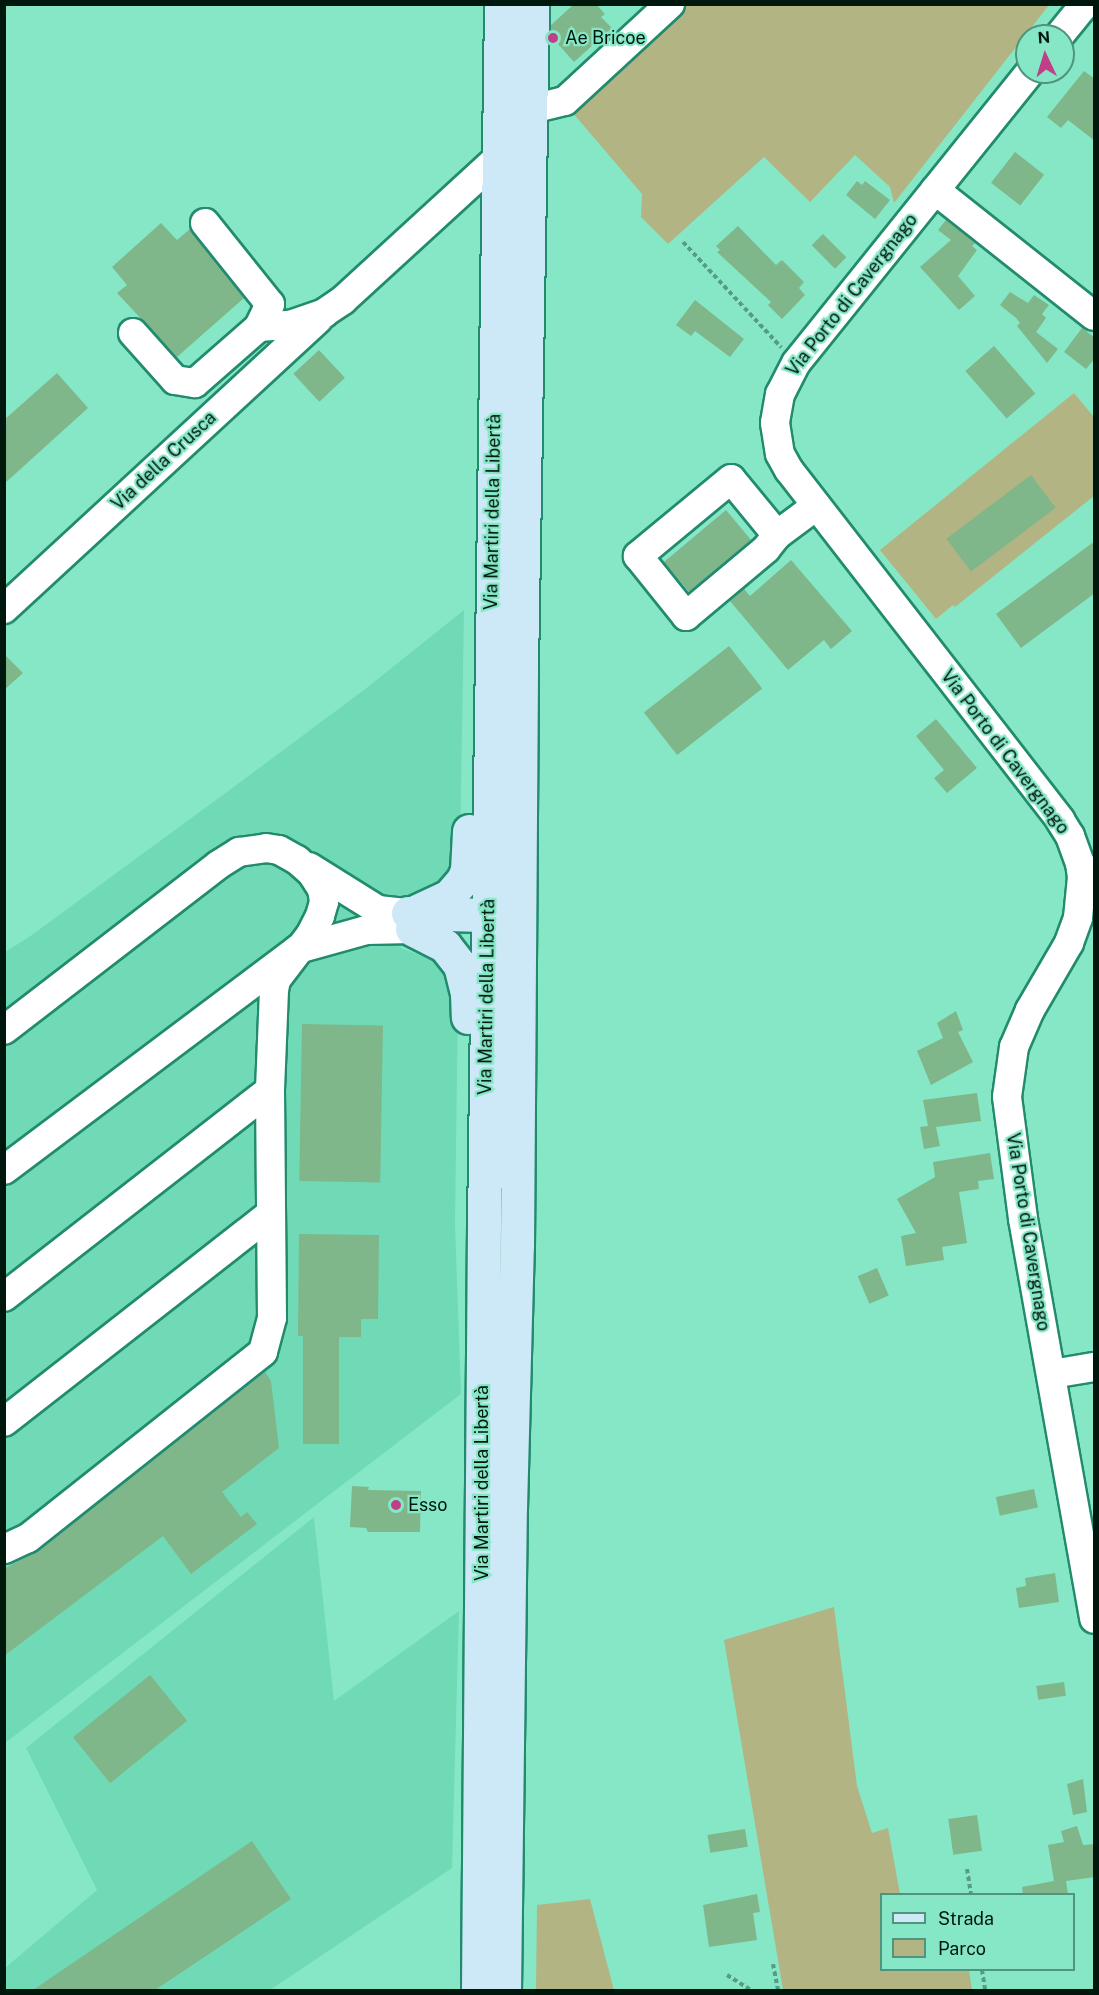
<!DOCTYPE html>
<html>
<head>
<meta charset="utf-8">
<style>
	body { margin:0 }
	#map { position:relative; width:1099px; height:1995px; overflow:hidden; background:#86e7c6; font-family:"Public Sans",sans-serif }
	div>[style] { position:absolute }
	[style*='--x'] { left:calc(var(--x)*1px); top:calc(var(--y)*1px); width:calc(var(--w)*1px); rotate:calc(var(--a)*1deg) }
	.built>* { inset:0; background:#70dab7 }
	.green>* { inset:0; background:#b2b483 }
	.building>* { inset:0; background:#7fb68a; transform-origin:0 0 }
	.path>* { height:4px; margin-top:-2px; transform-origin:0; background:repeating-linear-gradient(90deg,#569c84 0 4.5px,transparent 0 7.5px) }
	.roads { filter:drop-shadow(2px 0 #228b6e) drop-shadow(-2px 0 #228b6e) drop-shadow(0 2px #228b6e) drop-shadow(0 -2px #228b6e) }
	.minor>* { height:28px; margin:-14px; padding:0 14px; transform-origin:14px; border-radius:14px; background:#fff }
	.major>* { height:33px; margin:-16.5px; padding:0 16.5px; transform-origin:16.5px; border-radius:16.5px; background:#cde9f7 }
	.dots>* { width:16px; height:16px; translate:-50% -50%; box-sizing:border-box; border:3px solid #86e7c6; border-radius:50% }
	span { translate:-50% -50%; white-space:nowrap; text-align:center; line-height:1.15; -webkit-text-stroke:4.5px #86e7c6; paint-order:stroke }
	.poi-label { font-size:18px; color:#00170e }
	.left { translate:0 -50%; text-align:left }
	.street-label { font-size:18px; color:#00170e }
	.frame { position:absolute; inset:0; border:6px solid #00170e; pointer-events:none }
	.legend { position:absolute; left:880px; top:1893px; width:195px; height:78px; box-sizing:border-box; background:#86e7c6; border:2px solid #50947c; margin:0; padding:8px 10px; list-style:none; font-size:18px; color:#00170e }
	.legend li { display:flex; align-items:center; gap:12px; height:30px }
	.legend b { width:30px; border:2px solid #50947c }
	.north { position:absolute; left:1015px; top:24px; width:60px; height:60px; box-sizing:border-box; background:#86e7c6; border:2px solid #50947c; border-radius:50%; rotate:356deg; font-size:16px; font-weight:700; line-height:24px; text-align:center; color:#00170e }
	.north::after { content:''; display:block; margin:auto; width:21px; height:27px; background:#c03f87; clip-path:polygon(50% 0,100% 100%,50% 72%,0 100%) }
</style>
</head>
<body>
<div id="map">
	<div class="built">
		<div style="clip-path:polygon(464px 610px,460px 855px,445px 881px,419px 896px,403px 898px,401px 948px,432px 960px,443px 970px,454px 983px,458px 999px,455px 1225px,461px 1394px,5px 1743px,5px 952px,29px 937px,235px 786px,364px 690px)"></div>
		<div style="clip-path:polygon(314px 1517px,334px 1701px,459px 1611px,452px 1868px,270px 1990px,5px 1990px,5px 1968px,97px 1890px,26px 1748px)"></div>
	</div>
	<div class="green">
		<div style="clip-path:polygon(681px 5px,1049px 5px,894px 203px,890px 187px,855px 155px,810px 202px,764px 157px,668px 244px,641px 217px,642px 194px,572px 112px)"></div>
		<div style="clip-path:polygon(1074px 393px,1094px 417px,1094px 496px,955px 607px,953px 605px,936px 619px,880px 550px)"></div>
		<div style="clip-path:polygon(834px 1607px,857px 1786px,872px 1833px,888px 1828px,900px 1894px,882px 1894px,882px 1970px,969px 1970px,972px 1990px,783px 1990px,724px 1640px)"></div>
		<div style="clip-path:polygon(590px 1899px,614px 1990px,536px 1990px,537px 1905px)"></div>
	</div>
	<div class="building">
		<div style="clip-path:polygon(574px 4px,596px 4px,605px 14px,601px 17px,612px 28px,574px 62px,550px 35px,550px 26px)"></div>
		<div style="clip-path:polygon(1084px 71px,1095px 79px,1095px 141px,1068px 120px,1061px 128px,1047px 117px)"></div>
		<div style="left:1015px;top:152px;width:37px;height:39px;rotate:38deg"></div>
		<div style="clip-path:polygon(857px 181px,862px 185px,865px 181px,890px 200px,875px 219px,846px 195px)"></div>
		<div style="clip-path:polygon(946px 220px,975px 243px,972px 246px,977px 250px,958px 276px,975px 296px,959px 310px,920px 267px,951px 240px,938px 230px)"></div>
		<div style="clip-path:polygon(161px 223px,177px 240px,190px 229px,244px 298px,177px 357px,117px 293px,127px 285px,112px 267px)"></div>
		<div style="clip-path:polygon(738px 226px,776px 265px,782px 260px,804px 282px,799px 288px,805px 295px,782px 319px,768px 305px,771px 302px,717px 252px,720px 250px,716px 246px)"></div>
		<div style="left:823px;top:234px;width:33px;height:16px;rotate:45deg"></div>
		<div style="clip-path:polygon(1010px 292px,1028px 303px,1034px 295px,1049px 305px,1042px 314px,1046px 318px,1036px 332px,1058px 349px,1047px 363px,1017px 326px,1020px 323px,1016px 318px,1000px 305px)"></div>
		<div style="clip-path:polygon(695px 300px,744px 339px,730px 357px,695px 331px,691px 336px,676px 325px)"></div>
		<div style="clip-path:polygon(1082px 328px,1095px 338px,1095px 358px,1086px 369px,1064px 352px)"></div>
		<div style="left:994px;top:346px;width:63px;height:38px;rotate:49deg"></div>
		<div style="left:319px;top:350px;width:38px;height:35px;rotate:47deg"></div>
		<div style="clip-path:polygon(57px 373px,88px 408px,4px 484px,4px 420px)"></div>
		<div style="left:1031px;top:475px;width:41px;height:106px;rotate:53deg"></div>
		<div style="left:726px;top:510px;width:39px;height:81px;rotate:50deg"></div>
		<div style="clip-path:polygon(1095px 541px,1095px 593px,1021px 648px,996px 614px)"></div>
		<div style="clip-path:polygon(791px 560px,852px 631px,831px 649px,824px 640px,788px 670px,730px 601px,744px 589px,750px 596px)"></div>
		<div style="left:729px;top:646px;width:54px;height:108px;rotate:52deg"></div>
		<div style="clip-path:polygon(4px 654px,23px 673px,4px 690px)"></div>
		<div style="clip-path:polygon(936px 719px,977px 768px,947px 793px,934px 778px,944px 770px,916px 736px)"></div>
		<div style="clip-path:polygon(956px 1011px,963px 1030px,958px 1032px,973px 1062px,931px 1085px,917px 1051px,943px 1038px,937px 1023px)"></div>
		<div style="left:302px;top:1024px;width:81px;height:157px;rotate:1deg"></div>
		<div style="clip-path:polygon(977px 1093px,981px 1121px,936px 1127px,940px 1146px,924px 1149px,920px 1127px,928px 1126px,923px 1100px)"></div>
		<div style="clip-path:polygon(990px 1153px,994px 1179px,978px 1181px,979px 1189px,959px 1192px,967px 1243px,942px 1247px,944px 1260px,906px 1266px,901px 1236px,916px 1233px,897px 1199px,935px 1177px,933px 1162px)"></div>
		<div style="clip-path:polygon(299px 1234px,379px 1235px,378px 1319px,361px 1319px,361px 1337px,339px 1337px,339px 1444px,303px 1444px,303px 1336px,298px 1336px)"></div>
		<div style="left:877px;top:1268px;width:30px;height:21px;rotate:67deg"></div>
		<div style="clip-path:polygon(265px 1372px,271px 1381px,279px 1448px,222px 1492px,241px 1517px,247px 1512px,257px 1524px,191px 1574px,163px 1536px,4px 1656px,4px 1569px,38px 1551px)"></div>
		<div style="clip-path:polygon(352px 1486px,369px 1487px,368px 1490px,421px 1491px,420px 1532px,368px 1532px,366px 1528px,350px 1527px)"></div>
		<div style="left:1034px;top:1489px;width:19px;height:39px;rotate:78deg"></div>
		<div style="clip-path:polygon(1055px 1573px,1059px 1602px,1019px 1608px,1016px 1588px,1026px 1586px,1025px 1578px)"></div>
		<div style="left:150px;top:1675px;width:59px;height:99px;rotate:51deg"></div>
		<div style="left:1064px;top:1682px;width:14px;height:28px;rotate:82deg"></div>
		<div style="clip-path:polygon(1083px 1779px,1087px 1812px,1073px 1815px,1067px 1784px)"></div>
		<div style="left:977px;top:1815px;width:36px;height:29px;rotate:82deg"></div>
		<div style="clip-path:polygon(1077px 1826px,1083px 1845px,1095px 1844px,1095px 1877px,1066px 1881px,1068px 1894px,1023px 1894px,1022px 1887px,1054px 1881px,1048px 1845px,1064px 1842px,1061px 1831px)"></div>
		<div style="left:745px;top:1829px;width:18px;height:38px;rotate:81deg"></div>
		<div style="clip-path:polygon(252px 1841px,291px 1899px,155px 1990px,33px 1990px)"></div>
		<div style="clip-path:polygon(757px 1894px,760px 1912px,753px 1913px,757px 1940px,709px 1947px,703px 1905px)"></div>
	</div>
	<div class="path">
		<div style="--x:683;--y:242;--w:144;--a:47"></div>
		<div style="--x:967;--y:1869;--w:25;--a:81"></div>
		<div style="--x:773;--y:1964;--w:26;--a:79"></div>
		<div style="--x:982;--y:1970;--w:20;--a:81"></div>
		<div style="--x:727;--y:1975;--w:28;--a:32"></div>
	</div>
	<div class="roads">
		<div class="minor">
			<div style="--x:1059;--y:36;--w:41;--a:-50.9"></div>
			<div style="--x:1030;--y:72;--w:373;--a:128.8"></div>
			<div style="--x:796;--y:363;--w:35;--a:117"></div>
			<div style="--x:780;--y:394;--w:29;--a:100"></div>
			<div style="--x:775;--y:423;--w:31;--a:81"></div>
			<div style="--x:780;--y:454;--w:18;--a:61"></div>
			<div style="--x:789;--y:470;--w:443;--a:52.2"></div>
			<div style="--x:1060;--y:820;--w:19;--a:58"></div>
			<div style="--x:1070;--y:836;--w:29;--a:70"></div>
			<div style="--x:1080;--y:863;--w:14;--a:82"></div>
			<div style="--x:1082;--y:877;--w:41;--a:95.6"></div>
			<div style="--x:1078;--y:918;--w:27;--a:110"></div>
			<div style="--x:1069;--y:943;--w:78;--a:120.2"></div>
			<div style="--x:1030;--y:1010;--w:40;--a:113.4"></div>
			<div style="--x:1014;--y:1047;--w:50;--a:98"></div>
			<div style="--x:1007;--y:1097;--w:123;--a:82.5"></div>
			<div style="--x:1023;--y:1219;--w:406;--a:79.9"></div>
			<div style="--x:528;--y:110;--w:38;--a:-14"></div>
			<div style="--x:565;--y:101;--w:143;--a:-42.7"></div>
			<div style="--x:935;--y:190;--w:203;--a:38.4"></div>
			<div style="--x:205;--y:223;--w:104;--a:51.3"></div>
			<div style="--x:270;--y:304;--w:25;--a:116"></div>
			<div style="--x:133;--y:333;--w:63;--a:48.2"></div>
			<div style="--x:175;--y:380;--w:20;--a:9"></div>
			<div style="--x:195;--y:383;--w:85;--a:-41.2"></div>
			<div style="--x:259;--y:327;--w:31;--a:-4"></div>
			<div style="--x:290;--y:325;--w:36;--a:-19"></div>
			<div style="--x:324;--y:313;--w:23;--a:-34"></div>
			<div style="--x:343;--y:300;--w:212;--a:-42.5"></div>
			<div style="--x:777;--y:535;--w:72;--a:-129.4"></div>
			<div style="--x:731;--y:479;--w:121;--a:140.4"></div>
			<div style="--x:638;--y:556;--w:77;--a:51.3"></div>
			<div style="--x:686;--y:616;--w:104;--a:-39.9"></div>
			<div style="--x:766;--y:549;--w:18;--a:-52"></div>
			<div style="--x:777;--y:535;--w:49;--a:-36.6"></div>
			<div style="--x:4;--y:609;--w:427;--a:-42.7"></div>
			<div style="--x:309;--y:867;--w:81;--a:31.9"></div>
			<div style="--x:378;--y:910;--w:30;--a:6"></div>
			<div style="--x:4;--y:1030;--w:270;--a:-37.6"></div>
			<div style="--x:218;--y:865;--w:25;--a:-32"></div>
			<div style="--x:239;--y:852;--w:27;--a:-8"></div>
			<div style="--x:266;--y:848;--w:13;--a:9"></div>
			<div style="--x:279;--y:850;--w:21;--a:29"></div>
			<div style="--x:297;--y:860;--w:18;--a:41"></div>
			<div style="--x:311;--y:872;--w:20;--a:57"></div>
			<div style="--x:322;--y:889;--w:13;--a:81"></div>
			<div style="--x:324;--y:902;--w:15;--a:106"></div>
			<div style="--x:320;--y:916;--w:20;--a:117"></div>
			<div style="--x:311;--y:934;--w:58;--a:127.3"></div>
			<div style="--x:276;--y:980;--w:10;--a:101"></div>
			<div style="--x:274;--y:990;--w:100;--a:92.3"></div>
			<div style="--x:270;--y:1090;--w:228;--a:89.5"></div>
			<div style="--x:272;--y:1318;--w:35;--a:105"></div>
			<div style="--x:263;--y:1352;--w:300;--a:141.6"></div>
			<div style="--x:28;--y:1538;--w:26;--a:155"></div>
			<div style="--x:4;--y:1170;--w:368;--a:-36.9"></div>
			<div style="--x:298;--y:949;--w:71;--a:-15.6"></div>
			<div style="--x:366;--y:930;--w:46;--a:-1.2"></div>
			<div style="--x:4;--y:1297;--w:337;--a:-37.9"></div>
			<div style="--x:1052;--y:1374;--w:43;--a:-9.5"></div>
			<div style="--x:4;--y:1422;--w:338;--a:-38"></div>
		</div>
		<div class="major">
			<div style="--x:417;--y:911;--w:35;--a:-25"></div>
			<div style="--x:449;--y:896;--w:21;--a:-49"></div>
			<div style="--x:463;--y:880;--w:11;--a:-68"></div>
			<div style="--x:467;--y:870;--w:39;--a:-87"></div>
			<div style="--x:408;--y:913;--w:76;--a:1.5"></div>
			<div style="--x:484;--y:915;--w:13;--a:32"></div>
			<div style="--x:495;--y:922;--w:11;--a:52"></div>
			<div style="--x:412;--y:929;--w:37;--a:27"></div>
			<div style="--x:445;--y:946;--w:24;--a:52"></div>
			<div style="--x:460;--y:965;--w:29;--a:76"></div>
			<div style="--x:467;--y:993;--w:24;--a:88"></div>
			<div style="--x:478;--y:1990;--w:766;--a:-89.55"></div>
			<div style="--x:484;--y:1224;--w:1220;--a:-89.2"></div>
			<div style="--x:504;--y:1990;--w:482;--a:-89.3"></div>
			<div style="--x:510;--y:1508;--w:262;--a:-88.5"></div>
			<div style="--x:517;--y:1246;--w:577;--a:-89.6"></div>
			<div style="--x:521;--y:669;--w:665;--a:-89.05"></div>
		</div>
	</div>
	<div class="dots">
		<div style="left:553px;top:38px;background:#c03f87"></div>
		<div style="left:396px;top:1505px;background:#c03f87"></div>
	</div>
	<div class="poi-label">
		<span class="left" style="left:565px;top:38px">Ae Bricoe</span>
		<span class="left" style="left:408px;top:1505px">Esso</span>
	</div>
	<div class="street-label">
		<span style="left:852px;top:295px;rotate:-52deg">Via Porto di Cavergnago</span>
		<span style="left:164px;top:461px;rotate:-43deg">Via della Crusca</span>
		<span style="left:493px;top:512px;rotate:-89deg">Via Martiri della Libertà</span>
		<span style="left:1005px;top:752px;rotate:53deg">Via Porto di Cavergnago</span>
		<span style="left:487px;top:997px;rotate:-89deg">Via Martiri della Libertà</span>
		<span style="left:1028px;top:1232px;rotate:81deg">Via Porto di Cavergnago</span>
		<span style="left:482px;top:1483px;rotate:-90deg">Via Martiri della Libertà</span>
	</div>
	<div class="frame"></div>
	<ul class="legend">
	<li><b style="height:8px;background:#cde9f7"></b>Strada</li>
	<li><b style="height:16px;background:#b2b483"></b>Parco</li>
	</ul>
	<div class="north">N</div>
</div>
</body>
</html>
